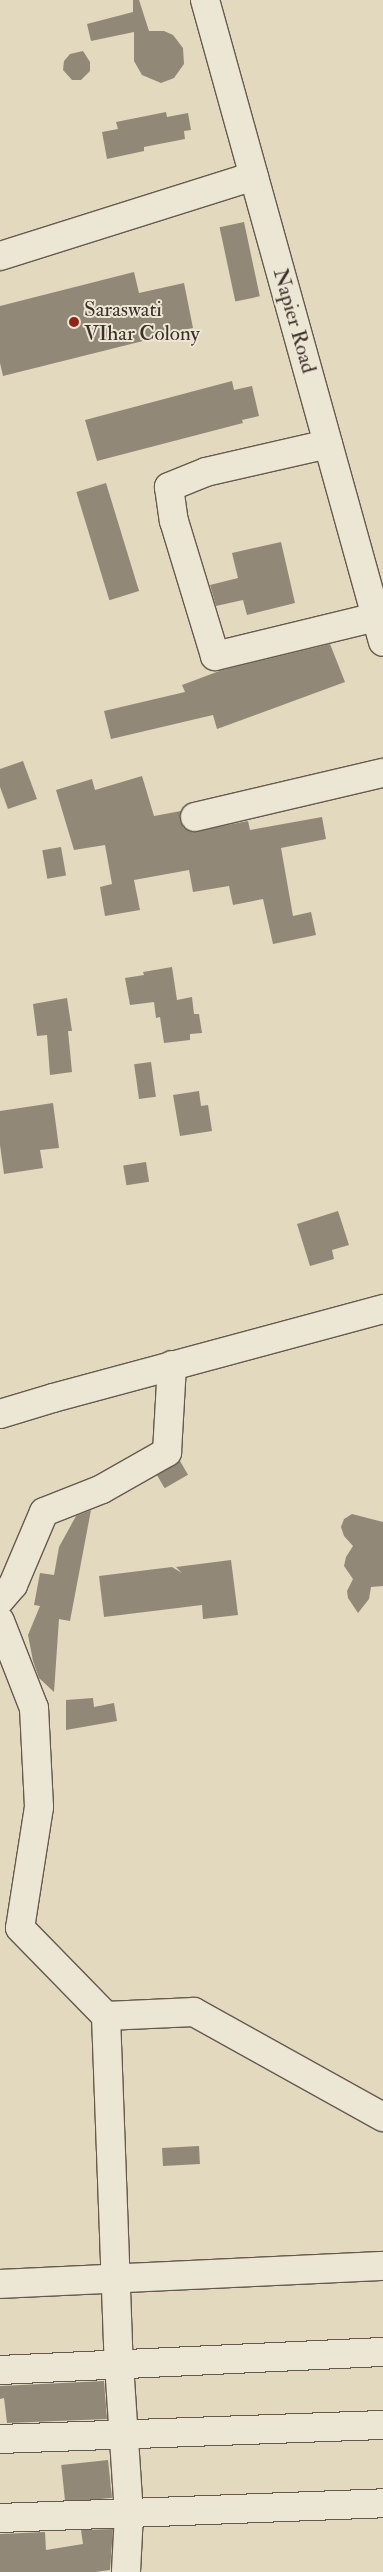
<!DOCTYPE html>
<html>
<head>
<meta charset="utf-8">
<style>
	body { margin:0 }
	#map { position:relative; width:383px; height:2572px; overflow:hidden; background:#e2d9bf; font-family:"IM FELL Double Pica",serif }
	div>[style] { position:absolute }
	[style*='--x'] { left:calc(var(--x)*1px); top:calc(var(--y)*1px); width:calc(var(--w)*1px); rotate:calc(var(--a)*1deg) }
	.building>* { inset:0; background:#928877; transform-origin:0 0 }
	.roads { filter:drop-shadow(1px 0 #665a4e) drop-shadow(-1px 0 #665a4e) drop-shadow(0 1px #665a4e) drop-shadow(0 -1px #665a4e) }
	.minor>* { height:28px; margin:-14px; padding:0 14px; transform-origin:14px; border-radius:14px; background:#ece6d5 }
	.dots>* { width:14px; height:14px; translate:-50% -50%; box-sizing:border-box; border:2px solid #ece6d5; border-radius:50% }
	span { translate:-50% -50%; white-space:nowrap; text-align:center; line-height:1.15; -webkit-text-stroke:4px #ece6d5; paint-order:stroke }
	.poi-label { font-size:21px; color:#3c3028 }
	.left { translate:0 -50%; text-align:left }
	.street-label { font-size:21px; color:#3c3028 }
</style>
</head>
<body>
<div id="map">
	<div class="building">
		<div style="clip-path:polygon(133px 0,139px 0,149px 31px,164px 31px,173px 35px,183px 48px,184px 64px,174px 78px,161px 83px,142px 75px,134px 61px,134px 32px,91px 41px,87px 24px,133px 12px)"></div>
		<div style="clip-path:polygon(83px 51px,90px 62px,90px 71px,81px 80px,72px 80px,63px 70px,64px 61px,70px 54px)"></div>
		<div style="clip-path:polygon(166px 112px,167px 117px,188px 113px,191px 130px,184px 131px,185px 139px,144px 147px,144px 151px,107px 159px,102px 132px,118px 129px,116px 122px)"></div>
		<div style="left:244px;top:222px;width:76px;height:25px;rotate:78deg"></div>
		<div style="clip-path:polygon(134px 272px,139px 293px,184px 283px,193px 328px,151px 337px,151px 339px,3px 376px,0 363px,0 306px)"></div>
		<div style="clip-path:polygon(232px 381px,234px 390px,252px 386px,259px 416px,242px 420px,243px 423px,97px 461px,85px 420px)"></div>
		<div style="left:106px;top:483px;width:113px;height:31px;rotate:73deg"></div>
		<div style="clip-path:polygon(281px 542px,295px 603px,247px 615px,243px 600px,216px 606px,210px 585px,238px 578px,232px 553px)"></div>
		<div style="clip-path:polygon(330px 644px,345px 682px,217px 729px,213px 715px,111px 739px,104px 711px,185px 692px,182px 685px,222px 670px)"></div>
		<div style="clip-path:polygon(23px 761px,37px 799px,8px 809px,0 787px,0 769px)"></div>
		<div style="clip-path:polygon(142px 776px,154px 816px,181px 811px,180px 821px,184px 828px,191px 832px,248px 821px,250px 830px,322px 817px,326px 839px,281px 848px,293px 916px,311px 912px,316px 935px,273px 944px,263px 899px,233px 905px,229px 886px,193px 892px,189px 870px,134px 880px,140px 910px,105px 916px,100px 887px,112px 884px,105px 845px,74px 850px,56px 790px,92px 779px,95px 790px)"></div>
		<div style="left:61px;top:847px;width:29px;height:19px;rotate:80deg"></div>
		<div style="clip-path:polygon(172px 967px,177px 1000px,192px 997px,194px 1014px,199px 1014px,202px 1033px,190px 1034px,190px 1040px,164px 1043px,160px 1017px,156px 1018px,154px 1002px,130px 1005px,125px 978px,144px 975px,143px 972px)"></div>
		<div style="clip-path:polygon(67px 998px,72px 1031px,68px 1031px,72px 1072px,50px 1075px,47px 1035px,37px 1036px,33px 1004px)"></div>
		<div style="left:151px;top:1062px;width:35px;height:17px;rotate:82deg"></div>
		<div style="clip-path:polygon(199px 1091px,201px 1106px,208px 1105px,212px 1131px,180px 1136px,173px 1095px)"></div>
		<div style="clip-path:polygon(53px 1103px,59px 1148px,40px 1150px,43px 1168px,4px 1174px,0 1145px,0 1111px)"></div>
		<div style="left:146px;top:1162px;width:20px;height:23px;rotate:81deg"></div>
		<div style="clip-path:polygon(338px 1211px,349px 1245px,332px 1250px,334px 1259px,310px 1266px,297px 1224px)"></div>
		<div style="left:180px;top:1461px;width:16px;height:27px;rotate:60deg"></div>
		<div style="clip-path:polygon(91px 1510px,70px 1621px,59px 1619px,54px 1692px,39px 1678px,33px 1661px,28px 1635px,40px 1606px,34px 1605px,40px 1573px,54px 1575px,59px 1547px,76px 1516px)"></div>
		<div style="clip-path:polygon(352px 1514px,383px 1522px,383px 1586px,371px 1587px,369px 1599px,358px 1613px,348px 1598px,347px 1591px,353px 1579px,344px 1566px,346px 1557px,353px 1546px,344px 1536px,341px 1527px,344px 1519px)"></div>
		<div style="clip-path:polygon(231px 1560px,238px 1615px,203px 1619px,202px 1605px,104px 1617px,99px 1576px,172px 1567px,182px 1573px,176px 1567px)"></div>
		<div style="clip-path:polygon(93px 1698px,94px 1707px,114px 1703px,117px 1721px,66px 1730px,66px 1700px)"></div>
		<div style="left:199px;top:2146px;width:18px;height:37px;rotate:87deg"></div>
		<div style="clip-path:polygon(104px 2381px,107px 2419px,7px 2423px,4px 2398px,0 2399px,0 2386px)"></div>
		<div style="left:108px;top:2460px;width:38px;height:47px;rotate:84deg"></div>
		<div style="clip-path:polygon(113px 2529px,110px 2570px,95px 2572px,0 2572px,0 2534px,45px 2532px,46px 2550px,83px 2544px,81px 2530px)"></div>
	</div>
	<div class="roads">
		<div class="minor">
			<div style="--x:205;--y:0;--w:666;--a:74.5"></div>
			<div style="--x:0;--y:256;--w:266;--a:-17.5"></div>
			<div style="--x:328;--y:444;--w:125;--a:167.1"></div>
			<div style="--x:206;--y:472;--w:40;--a:158"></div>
			<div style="--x:169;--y:487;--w:34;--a:82"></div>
			<div style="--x:174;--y:521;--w:141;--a:73.1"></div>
			<div style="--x:215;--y:656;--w:166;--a:-13.6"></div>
			<div style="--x:195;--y:817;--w:193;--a:-13.2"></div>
			<div style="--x:0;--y:1414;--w:55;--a:-16.8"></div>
			<div style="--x:53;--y:1398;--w:342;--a:-15.1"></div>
			<div style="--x:0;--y:1600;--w:20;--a:-49"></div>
			<div style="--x:13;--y:1585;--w:79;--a:-67"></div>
			<div style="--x:44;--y:1512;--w:62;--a:-21.6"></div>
			<div style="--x:102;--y:1489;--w:75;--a:-29.6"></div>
			<div style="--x:167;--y:1452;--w:87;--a:-86.7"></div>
			<div style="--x:0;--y:1621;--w:93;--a:68.7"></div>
			<div style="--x:34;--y:1708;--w:99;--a:87.1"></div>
			<div style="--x:39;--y:1807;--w:122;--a:98.9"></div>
			<div style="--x:20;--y:1928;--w:123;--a:45.7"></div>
			<div style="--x:106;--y:2016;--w:88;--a:-2.6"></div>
			<div style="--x:194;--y:2012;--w:216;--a:29.1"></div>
			<div style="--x:106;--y:2016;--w:348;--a:87.9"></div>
			<div style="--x:119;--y:2364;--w:150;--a:86.2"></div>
			<div style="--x:129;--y:2514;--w:58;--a:93"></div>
			<div style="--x:0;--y:2284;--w:383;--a:-2.7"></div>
			<div style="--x:0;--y:2370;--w:383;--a:-2.7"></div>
			<div style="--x:0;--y:2439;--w:383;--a:-2.1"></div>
			<div style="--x:0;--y:2518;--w:383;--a:-2.2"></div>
		</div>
	</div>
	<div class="dots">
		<div style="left:74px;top:322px;background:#8f2418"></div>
	</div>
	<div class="poi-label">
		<span class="left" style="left:84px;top:322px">Saraswati<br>VIhar Colony</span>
	</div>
	<div class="street-label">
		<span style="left:294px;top:321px;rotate:74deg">Napier Road</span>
	</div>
</div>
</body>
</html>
